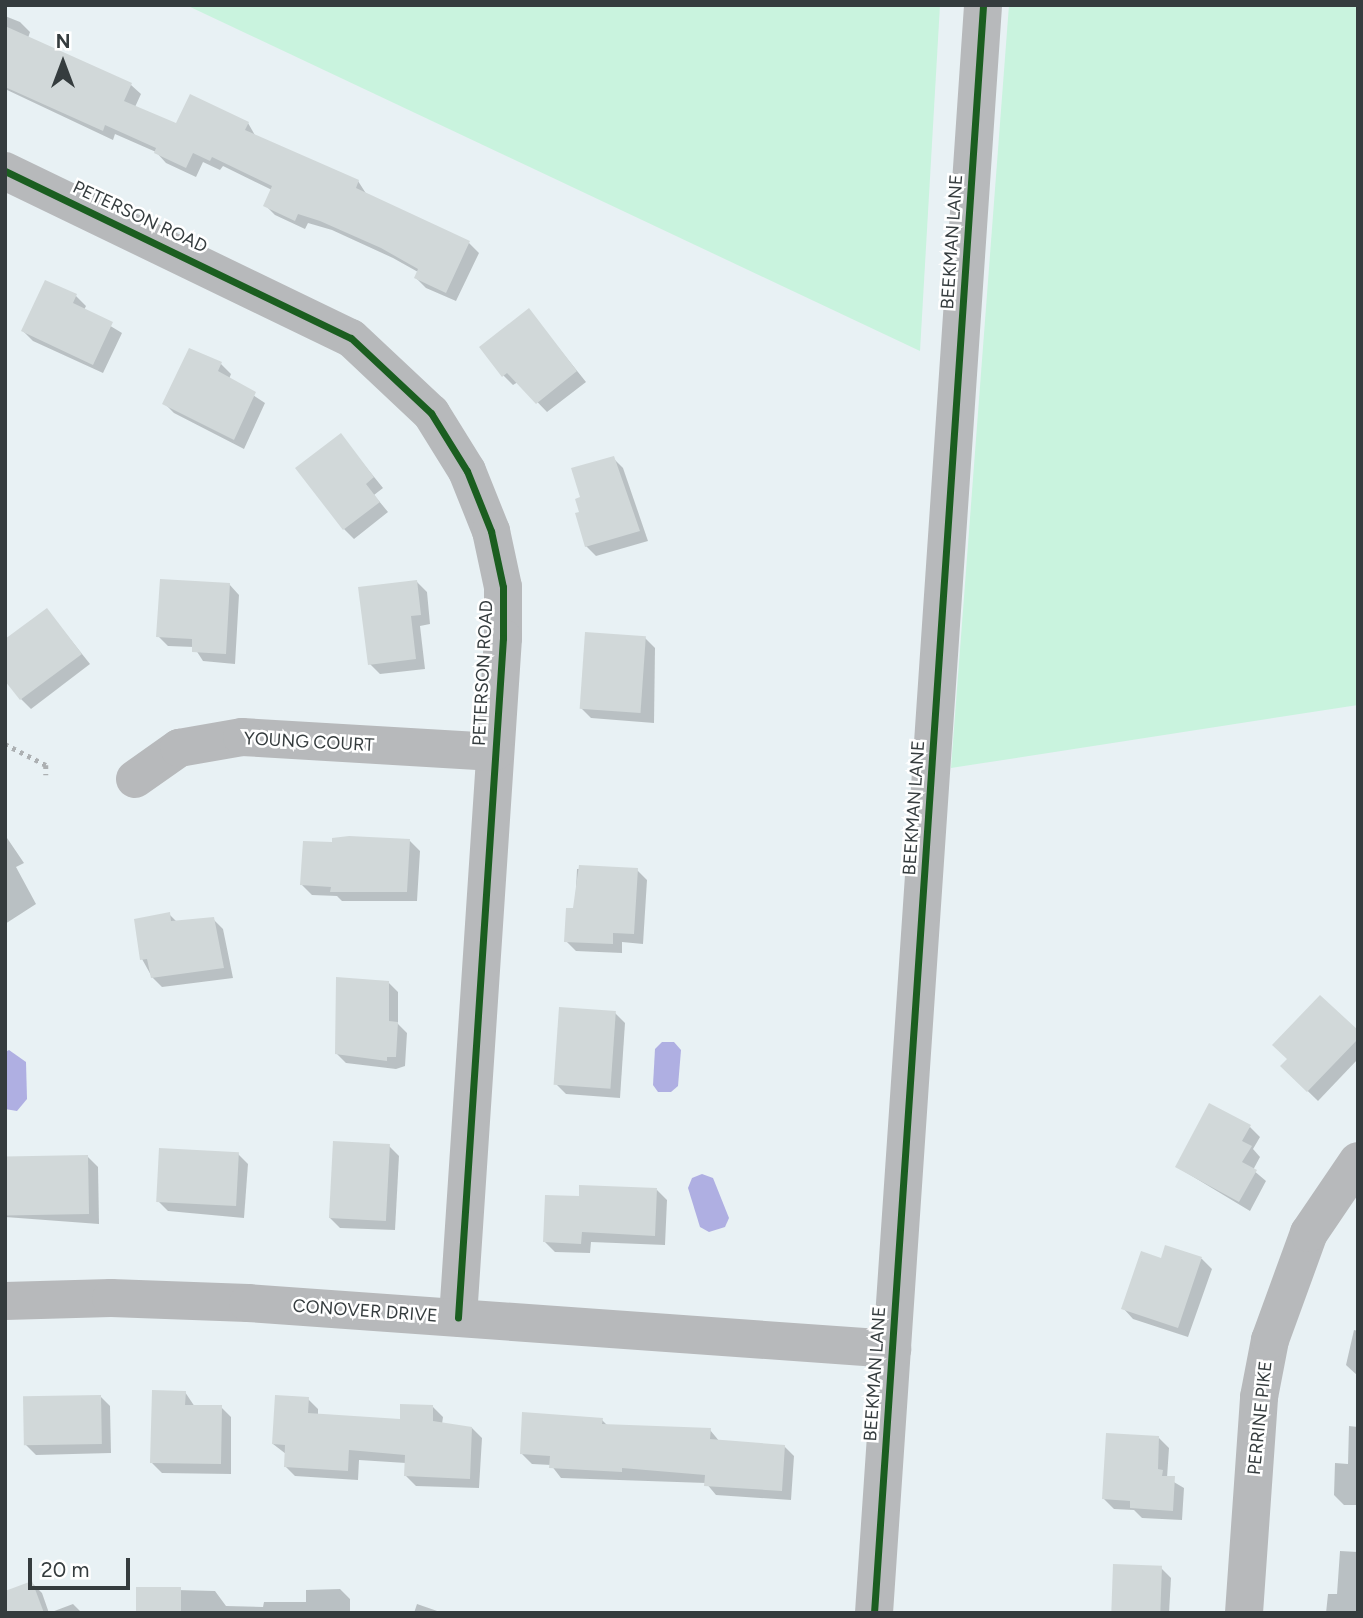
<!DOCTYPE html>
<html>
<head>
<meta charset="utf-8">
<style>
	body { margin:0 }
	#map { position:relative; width:1363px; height:1618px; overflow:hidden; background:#e8f1f4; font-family:Figtree,sans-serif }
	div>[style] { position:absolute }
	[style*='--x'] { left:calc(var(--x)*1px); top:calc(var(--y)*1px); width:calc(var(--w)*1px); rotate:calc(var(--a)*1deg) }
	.green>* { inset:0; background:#c9f3de }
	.water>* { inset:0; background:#afafe2 }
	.shadow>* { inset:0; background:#0003 }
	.building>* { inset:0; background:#d1d8d9; transform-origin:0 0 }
	.path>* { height:4.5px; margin-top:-2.25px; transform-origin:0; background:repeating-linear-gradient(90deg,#acb0b2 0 3.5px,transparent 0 8.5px) }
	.minor>* { height:38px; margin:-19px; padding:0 19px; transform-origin:19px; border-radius:19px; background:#b7b9bb }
	.cycleway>* { height:7px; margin:-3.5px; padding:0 3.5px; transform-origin:3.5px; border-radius:3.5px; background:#1b5e20 }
	span { translate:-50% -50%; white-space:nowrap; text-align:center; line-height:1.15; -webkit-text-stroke:5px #fff; paint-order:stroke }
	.street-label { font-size:18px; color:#353c3e }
	.frame { position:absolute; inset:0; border:7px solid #353c3e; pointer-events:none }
	.north { position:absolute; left:28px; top:28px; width:70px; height:70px; -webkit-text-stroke:5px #fff; paint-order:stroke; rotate:0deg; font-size:19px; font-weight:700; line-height:28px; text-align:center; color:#353c3e }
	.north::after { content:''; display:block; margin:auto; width:24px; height:32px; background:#353c3e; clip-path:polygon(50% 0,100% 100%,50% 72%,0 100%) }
	.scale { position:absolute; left:28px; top:1558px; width:102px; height:32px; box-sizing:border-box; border:4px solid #353c3e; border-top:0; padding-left:9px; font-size:21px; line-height:24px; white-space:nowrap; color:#353c3e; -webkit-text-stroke:5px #fff; paint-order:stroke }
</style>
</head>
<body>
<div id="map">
	<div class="green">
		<div style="clip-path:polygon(186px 5px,940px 5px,920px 351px)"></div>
		<div style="clip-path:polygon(1009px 5px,1358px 5px,1358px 705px,951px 768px)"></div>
	</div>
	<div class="water">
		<div style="clip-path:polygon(662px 1042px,674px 1042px,681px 1050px,678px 1086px,671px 1092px,658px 1092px,653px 1085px,655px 1049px)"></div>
		<div style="clip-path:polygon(9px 1050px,26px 1062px,27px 1099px,17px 1111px,5px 1109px,5px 1052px)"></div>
		<div style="clip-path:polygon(702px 1174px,713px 1178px,729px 1218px,725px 1227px,709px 1232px,700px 1227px,688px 1188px,692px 1178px)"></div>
	</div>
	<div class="shadow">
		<div style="clip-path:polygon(5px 16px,20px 22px,30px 32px,28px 38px,131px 85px,141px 94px,135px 107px,177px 125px,248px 123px,256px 137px,358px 181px,367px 195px,469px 243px,479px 253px,456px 301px,426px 288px,416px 278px,418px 272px,393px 258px,332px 230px,308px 223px,305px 229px,275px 215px,265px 205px,272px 190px,223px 166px,220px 170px,203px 162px,196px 177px,166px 163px,156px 152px,115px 134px,113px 140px,5px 89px)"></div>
		<div style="clip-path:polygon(46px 282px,76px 296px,86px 306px,84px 310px,122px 333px,103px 373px,33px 341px,23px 331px)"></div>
		<div style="clip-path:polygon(529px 311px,586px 382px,547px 412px,518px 382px,513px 385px,503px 375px)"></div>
		<div style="clip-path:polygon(190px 350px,221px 364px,231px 374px,229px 379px,265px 403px,244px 449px,174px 413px,164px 403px)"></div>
		<div style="clip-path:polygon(341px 436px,383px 488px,374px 495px,388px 512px,354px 539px,344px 529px)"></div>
		<div style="clip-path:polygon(613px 458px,623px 468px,648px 541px,596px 556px,586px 546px,582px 498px)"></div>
		<div style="clip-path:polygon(417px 582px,427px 592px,430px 624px,420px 626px,425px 669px,380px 674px,370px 664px)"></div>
		<div style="clip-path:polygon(229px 584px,239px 595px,235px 664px,203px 661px,194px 647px,168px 646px,158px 636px)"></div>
		<div style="clip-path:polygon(47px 610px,90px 664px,31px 709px,21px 699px)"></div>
		<div style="clip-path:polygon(645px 638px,655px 648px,654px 723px,591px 718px,581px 708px)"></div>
		<div style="clip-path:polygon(5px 835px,24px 863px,16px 867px,36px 904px,5px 924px)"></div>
		<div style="clip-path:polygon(410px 841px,420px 851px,417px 901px,342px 901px,337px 896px,312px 895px,302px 885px)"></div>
		<div style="clip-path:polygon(577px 869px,637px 870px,647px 880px,643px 944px,622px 942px,622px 953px,576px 951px,566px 941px,575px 910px)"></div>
		<div style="clip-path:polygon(169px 914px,178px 923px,213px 919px,223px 929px,233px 978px,162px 987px,152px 977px,142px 959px)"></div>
		<div style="clip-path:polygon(388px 982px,398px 992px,398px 1024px,407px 1033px,405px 1066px,396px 1069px,346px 1063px,337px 1054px)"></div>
		<div style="clip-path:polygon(615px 1013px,625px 1023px,620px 1098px,566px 1094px,556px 1084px)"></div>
		<div style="clip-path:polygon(1358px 1032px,1358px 1059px,1318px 1101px,1282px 1066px)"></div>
		<div style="clip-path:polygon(1250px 1127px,1260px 1137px,1253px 1149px,1260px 1157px,1253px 1170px,1266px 1181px,1250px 1211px,1177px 1167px)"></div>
		<div style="clip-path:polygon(389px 1146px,399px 1156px,395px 1230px,340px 1228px,330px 1218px)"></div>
		<div style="clip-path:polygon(238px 1154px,248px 1164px,244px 1218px,168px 1211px,158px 1201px)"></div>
		<div style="clip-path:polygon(88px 1157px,98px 1167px,99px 1224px,5px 1217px,5px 1158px)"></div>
		<div style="clip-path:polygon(657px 1190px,667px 1200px,665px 1245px,591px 1242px,590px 1253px,555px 1252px,545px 1242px,581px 1198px)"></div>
		<div style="clip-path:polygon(1166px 1247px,1202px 1259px,1212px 1269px,1188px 1337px,1133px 1319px,1123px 1308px,1162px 1260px)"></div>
		<div style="clip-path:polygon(1354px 1330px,1358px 1331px,1358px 1376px,1346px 1365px)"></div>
		<div style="clip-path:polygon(185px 1392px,195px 1407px,221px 1407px,231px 1417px,231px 1474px,162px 1473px,152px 1463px)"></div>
		<div style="clip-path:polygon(100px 1396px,110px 1406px,111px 1453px,36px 1455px,26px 1445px)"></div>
		<div style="clip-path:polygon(308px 1399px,318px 1409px,318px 1416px,401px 1421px,433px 1407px,443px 1417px,442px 1424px,472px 1428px,482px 1438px,479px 1488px,416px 1486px,406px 1476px,406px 1463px,359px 1460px,358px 1480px,295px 1476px,285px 1466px,286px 1454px,273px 1444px)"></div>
		<div style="clip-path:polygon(602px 1420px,608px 1426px,710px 1430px,720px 1442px,784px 1446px,794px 1456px,791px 1500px,716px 1495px,706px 1483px,561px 1478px,551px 1465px,532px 1464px,522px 1454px)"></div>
		<div style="clip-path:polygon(1349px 1426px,1358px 1427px,1358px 1505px,1344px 1505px,1334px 1495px,1335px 1463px,1348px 1464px)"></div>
		<div style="clip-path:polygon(1159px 1438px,1169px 1448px,1167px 1478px,1184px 1488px,1182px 1520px,1142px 1518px,1134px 1510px,1114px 1509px,1104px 1499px)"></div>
		<div style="clip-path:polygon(1340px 1551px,1358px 1552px,1358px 1613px,1326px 1613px,1328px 1594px,1337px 1594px)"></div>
		<div style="clip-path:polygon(1161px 1568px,1171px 1578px,1169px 1613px,1113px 1613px)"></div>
		<div style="clip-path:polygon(32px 1583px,42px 1593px,49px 1613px,73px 1604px,82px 1613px,5px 1613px)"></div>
		<div style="clip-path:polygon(138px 1589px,215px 1591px,226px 1606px,263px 1607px,264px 1602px,306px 1602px,306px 1590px,340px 1589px,350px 1599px,350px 1613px,138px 1613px)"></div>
		<div style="clip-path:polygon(417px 1604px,443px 1613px,414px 1613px)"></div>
	</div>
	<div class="building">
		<div style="clip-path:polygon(5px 26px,132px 83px,124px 101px,176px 123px,190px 94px,249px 122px,245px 130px,359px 180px,356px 188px,470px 241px,446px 293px,414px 278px,418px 269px,381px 248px,320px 221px,298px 214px,295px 221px,263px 206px,272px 186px,212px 157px,210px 161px,193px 153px,186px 168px,154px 153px,156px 148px,105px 125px,103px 131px,5px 87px)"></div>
		<div style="clip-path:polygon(45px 280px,77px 294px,73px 303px,113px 322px,93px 365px,21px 331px)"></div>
		<div style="clip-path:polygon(529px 308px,577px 371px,536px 404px,507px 373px,502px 377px,479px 347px)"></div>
		<div style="clip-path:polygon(189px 348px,222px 362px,218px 371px,256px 392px,234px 440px,162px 404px)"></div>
		<div style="clip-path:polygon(341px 433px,374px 477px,366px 484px,380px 502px,343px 530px,295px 468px)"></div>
		<div style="clip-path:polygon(614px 456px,640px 531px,585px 547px,575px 513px,579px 512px,575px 499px,580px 497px,571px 468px)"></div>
		<div style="clip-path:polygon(160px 579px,230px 583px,226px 654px,192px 652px,192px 639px,156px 637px)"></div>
		<div style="clip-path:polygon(417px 580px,421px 615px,411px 616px,416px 659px,368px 665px,358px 587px)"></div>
		<div style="clip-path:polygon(47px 608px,82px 654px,20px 700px,5px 681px,5px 639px)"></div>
		<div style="left:585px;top:632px;width:61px;height:77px;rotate:4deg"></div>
		<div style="clip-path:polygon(349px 836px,410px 839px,407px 892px,330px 892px,331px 887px,300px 885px,303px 841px,332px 842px,332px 838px)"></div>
		<div style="clip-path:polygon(579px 865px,638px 868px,634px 934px,613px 933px,613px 944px,564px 942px,566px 908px,573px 908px)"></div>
		<div style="clip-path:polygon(170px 912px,171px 921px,214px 917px,224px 968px,151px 978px,147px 959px,140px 960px,134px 919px)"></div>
		<div style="clip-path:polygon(336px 977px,389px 981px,389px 1021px,398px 1022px,396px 1057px,387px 1057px,387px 1061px,335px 1054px)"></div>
		<div style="clip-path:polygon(1320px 995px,1358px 1030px,1358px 1039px,1307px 1092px,1280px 1066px,1287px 1059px,1272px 1045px)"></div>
		<div style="left:559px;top:1007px;width:57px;height:78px;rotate:4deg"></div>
		<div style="clip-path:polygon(1209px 1103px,1251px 1125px,1242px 1141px,1252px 1146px,1242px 1162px,1257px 1170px,1239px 1202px,1175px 1167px)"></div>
		<div style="left:333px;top:1141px;width:57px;height:77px;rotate:3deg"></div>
		<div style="left:159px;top:1148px;width:80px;height:54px;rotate:3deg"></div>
		<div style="left:88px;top:1155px;width:59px;height:83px;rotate:89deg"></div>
		<div style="clip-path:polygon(579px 1185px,657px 1188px,655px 1236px,582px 1232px,581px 1244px,543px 1242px,545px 1195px,579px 1196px)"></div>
		<div style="clip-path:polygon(1165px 1245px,1202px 1257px,1178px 1328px,1121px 1309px,1141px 1251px,1161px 1258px)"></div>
		<div style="clip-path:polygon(152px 1390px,186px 1391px,185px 1405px,222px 1405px,221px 1464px,150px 1463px)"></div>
		<div style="left:101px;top:1395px;width:49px;height:78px;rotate:89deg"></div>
		<div style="clip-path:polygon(275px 1395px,309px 1397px,308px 1413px,400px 1419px,400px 1404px,433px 1405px,433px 1421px,472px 1427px,470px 1479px,404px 1476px,405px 1455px,349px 1450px,348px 1471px,284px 1467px,285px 1445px,272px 1444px)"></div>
		<div style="clip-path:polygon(522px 1412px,603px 1418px,602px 1424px,711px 1428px,710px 1439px,785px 1445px,782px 1491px,704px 1486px,705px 1475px,622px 1468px,622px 1472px,549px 1468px,550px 1456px,520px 1454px)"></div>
		<div style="clip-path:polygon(1106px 1433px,1159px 1436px,1158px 1469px,1163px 1470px,1162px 1476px,1175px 1476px,1173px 1511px,1130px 1508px,1130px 1501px,1102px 1499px)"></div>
		<div style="left:1113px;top:1564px;width:49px;height:49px;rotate:2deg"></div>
		<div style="clip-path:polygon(32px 1581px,44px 1613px,5px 1613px,5px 1591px)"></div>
		<div style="left:136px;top:1587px;width:45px;height:26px"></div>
	</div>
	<div class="path">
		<div style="--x:5;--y:744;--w:46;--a:27.1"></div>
		<div style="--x:46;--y:765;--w:10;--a:90"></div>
	</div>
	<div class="minor">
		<div style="--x:5;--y:171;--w:384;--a:25.8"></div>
		<div style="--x:351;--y:338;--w:110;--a:43.2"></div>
		<div style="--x:431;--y:413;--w:68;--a:58.2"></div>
		<div style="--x:467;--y:471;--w:65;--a:68.2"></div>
		<div style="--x:491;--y:531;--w:57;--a:77.9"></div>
		<div style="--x:503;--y:587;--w:51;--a:90"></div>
		<div style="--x:503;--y:638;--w:681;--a:93.79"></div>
		<div style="--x:135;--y:779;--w:54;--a:-35.2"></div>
		<div style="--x:179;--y:748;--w:64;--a:-9.9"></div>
		<div style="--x:242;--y:737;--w:253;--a:3.4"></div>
		<div style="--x:5;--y:1301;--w:106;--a:-1.6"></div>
		<div style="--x:111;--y:1298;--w:137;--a:2.1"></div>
		<div style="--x:248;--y:1303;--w:646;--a:4.09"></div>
		<div style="--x:874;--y:1613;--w:1612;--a:-86.12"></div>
		<div style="--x:1244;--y:1613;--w:217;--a:-86"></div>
		<div style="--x:1259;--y:1397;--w:58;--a:-79.1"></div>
		<div style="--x:1270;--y:1340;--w:114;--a:-70"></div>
		<div style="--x:1309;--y:1233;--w:87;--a:-55.8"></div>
	</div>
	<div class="cycleway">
		<div style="--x:5;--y:171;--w:384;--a:25.8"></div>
		<div style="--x:351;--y:338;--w:110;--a:43.2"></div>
		<div style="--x:431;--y:413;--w:68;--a:58.2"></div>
		<div style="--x:467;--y:471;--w:65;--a:68.2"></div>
		<div style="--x:491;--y:531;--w:57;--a:77.9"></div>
		<div style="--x:503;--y:587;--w:51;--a:90"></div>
		<div style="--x:503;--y:638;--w:681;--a:93.79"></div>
		<div style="--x:874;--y:1613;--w:1612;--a:-86.12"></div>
	</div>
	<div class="street-label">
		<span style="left:140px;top:217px;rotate:25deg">PETERSON ROAD</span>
		<span style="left:952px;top:242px;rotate:-86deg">BEEKMAN LANE</span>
		<span style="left:483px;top:673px;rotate:-87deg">PETERSON ROAD</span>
		<span style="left:309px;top:742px;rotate:3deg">YOUNG COURT</span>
		<span style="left:914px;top:808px;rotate:-86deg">BEEKMAN LANE</span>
		<span style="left:365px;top:1311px;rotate:4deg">CONOVER DRIVE</span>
		<span style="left:875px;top:1374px;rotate:-86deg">BEEKMAN LANE</span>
		<span style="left:1260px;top:1418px;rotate:-84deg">PERRINE PIKE</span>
	</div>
	<div class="frame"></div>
	<div class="north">N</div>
	<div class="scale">20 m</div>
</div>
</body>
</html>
